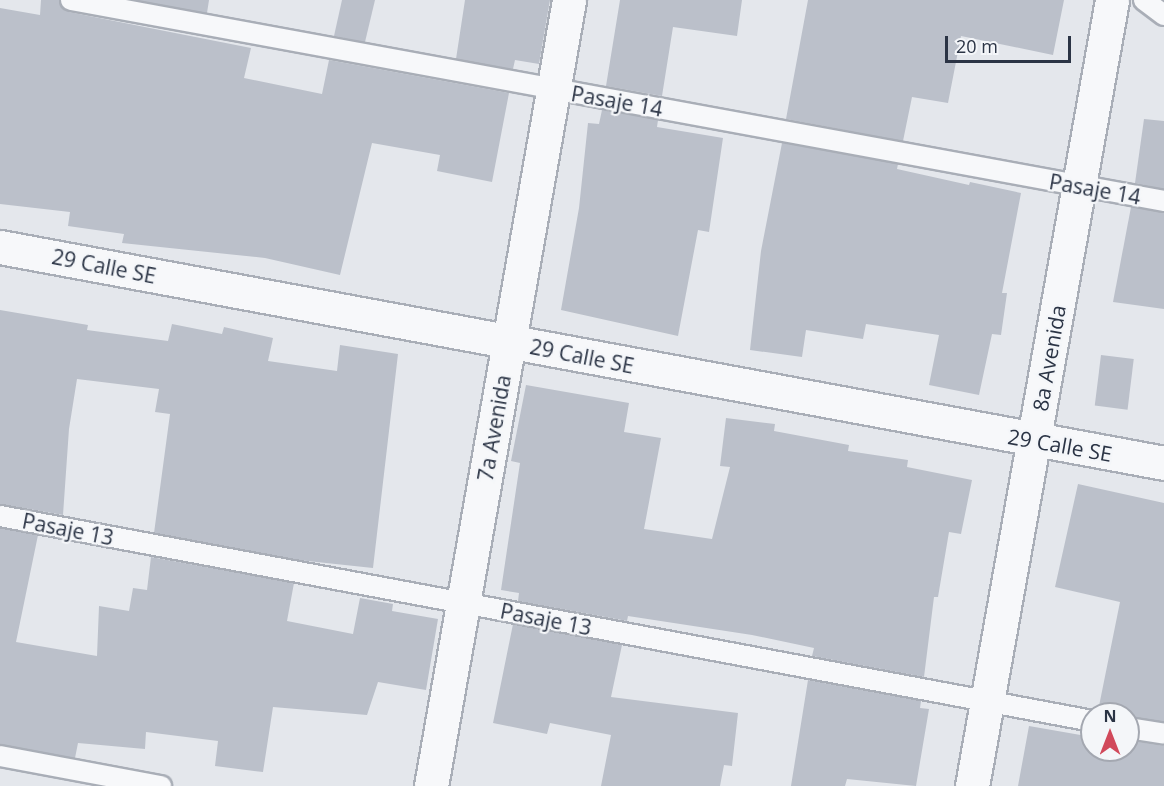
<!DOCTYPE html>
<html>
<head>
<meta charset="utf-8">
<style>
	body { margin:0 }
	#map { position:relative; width:1164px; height:786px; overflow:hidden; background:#e4e7ec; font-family:"Open Sans",sans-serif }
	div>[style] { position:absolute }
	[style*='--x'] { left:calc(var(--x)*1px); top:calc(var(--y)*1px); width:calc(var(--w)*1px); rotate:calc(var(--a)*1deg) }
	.building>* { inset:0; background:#bbc0ca; transform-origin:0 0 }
	.roads { filter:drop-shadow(2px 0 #a9aeb7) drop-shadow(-2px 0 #a9aeb7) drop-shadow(0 2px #a9aeb7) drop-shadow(0 -2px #a9aeb7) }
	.service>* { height:20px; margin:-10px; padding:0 10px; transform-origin:10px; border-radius:10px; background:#f7f8fa }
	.minor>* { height:33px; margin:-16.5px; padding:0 16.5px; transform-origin:16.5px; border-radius:16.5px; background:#f7f8fa }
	span { translate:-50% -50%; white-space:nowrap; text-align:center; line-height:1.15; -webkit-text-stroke:4.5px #f4f6f9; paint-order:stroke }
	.street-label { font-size:21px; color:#2b3445 }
	.north { position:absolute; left:1080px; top:702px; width:60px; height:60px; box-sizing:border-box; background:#f4f6f9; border:2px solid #a4a8b1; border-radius:50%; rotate:0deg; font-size:16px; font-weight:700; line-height:24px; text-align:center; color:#2b3445 }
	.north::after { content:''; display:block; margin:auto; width:21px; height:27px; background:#d1495b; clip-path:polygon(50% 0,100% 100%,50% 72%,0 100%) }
	.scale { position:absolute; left:945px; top:36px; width:126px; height:27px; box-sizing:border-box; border:3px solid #2b3445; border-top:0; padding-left:8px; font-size:18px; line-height:21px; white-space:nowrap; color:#2b3445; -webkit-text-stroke:4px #f4f6f9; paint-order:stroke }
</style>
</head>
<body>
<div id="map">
	<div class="building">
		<div style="clip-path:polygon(41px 0,59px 0,69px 12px,251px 48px,244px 78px,322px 94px,329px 60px,509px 93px,492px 182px,437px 171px,440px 155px,372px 143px,340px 275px,265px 258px,122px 243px,124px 234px,68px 226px,70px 212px,0 204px,0 8px,40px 15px)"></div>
		<div style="clip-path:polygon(137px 0,209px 0,207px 13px)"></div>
		<div style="clip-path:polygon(342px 0,375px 0,365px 42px,334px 36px)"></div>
		<div style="clip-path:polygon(465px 0,550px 0,539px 64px,515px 60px,513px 69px,456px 59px)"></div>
		<div style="clip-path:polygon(620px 0,742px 0,737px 36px,673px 27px,662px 96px,606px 86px)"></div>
		<div style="clip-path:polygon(808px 0,1064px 0,1053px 55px,961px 36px,948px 103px,912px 97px,903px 141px,786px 119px)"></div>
		<div style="clip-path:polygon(602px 110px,658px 120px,657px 127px,723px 138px,709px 232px,698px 230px,678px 336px,561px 310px,579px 208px,588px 123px,599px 124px)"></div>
		<div style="clip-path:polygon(1144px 119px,1164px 121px,1164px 189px,1135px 183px)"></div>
		<div style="clip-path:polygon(782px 143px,898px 164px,897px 169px,969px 185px,970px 182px,1021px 193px,1002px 293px,1007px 293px,1001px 335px,992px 334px,979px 395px,929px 385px,939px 335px,866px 324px,863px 339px,806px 330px,802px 357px,750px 350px,761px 251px)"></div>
		<div style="clip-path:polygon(1131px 207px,1164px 213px,1164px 309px,1113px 302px)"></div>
		<div style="clip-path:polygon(0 310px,88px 325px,87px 330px,168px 341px,172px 324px,222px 334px,224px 327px,273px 338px,268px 361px,337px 371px,340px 345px,398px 354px,373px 568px,298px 560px,154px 533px,170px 414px,155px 412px,159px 389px,77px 379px,69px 429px,63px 515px,0 504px)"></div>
		<div style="left:1101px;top:355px;width:33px;height:51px;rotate:7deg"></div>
		<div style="clip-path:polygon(526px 385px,629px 403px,624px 432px,661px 438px,644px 529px,712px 539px,730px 467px,720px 466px,726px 418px,775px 424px,774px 431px,849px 445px,848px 451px,908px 460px,907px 467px,972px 480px,961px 534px,949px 532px,938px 597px,934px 597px,924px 677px,812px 656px,814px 648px,752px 635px,628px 616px,627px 621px,518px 601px,519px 593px,501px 590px,520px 463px,511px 461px)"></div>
		<div style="clip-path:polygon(1078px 484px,1164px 503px,1164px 722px,1098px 711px,1120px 602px,1055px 587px)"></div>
		<div style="clip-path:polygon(0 528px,38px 535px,16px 642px,97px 656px,99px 606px,129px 611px,133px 588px,147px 590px,151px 557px,294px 583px,287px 621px,353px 634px,360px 598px,393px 604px,392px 611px,438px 619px,426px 690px,378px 682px,367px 715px,273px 707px,263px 772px,215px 766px,218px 741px,146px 732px,145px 749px,78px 743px,75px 758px,0 744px)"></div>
		<div style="clip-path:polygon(513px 624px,622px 645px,611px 697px,738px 713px,732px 766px,724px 765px,720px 786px,601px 786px,611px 735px,550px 723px,547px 734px,493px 723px)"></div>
		<div style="clip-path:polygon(808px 680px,921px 701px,920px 708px,929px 709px,916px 786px,847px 779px,845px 786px,791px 786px)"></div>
		<div style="clip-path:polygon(1029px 726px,1092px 737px,1092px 750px,1128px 750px,1128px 740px,1164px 746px,1164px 786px,1018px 786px)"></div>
	</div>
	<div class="roads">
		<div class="service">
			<div style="--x:71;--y:0;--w:1111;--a:10.42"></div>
			<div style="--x:1144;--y:0;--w:25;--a:37"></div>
			<div style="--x:0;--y:516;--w:1111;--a:10.63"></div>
			<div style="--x:1128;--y:728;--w:36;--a:9"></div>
			<div style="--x:0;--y:756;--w:164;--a:10.6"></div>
		</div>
		<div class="minor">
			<div style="--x:0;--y:247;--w:1184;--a:10.51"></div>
			<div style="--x:431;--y:786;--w:798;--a:-80.04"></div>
			<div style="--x:972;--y:786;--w:798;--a:-79.9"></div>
		</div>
	</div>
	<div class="street-label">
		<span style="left:617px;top:101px;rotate:10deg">Pasaje 14</span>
		<span style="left:1095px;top:189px;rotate:10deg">Pasaje 14</span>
		<span style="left:104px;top:266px;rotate:11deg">29 Calle SE</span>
		<span style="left:582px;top:356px;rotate:11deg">29 Calle SE</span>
		<span style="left:1049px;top:358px;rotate:-80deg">8a Avenida</span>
		<span style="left:494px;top:428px;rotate:-80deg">7a Avenida</span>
		<span style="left:1060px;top:445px;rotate:10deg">29 Calle SE</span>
		<span style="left:68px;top:529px;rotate:11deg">Pasaje 13</span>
		<span style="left:546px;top:619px;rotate:11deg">Pasaje 13</span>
	</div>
	<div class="north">N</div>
	<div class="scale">20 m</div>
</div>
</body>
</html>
